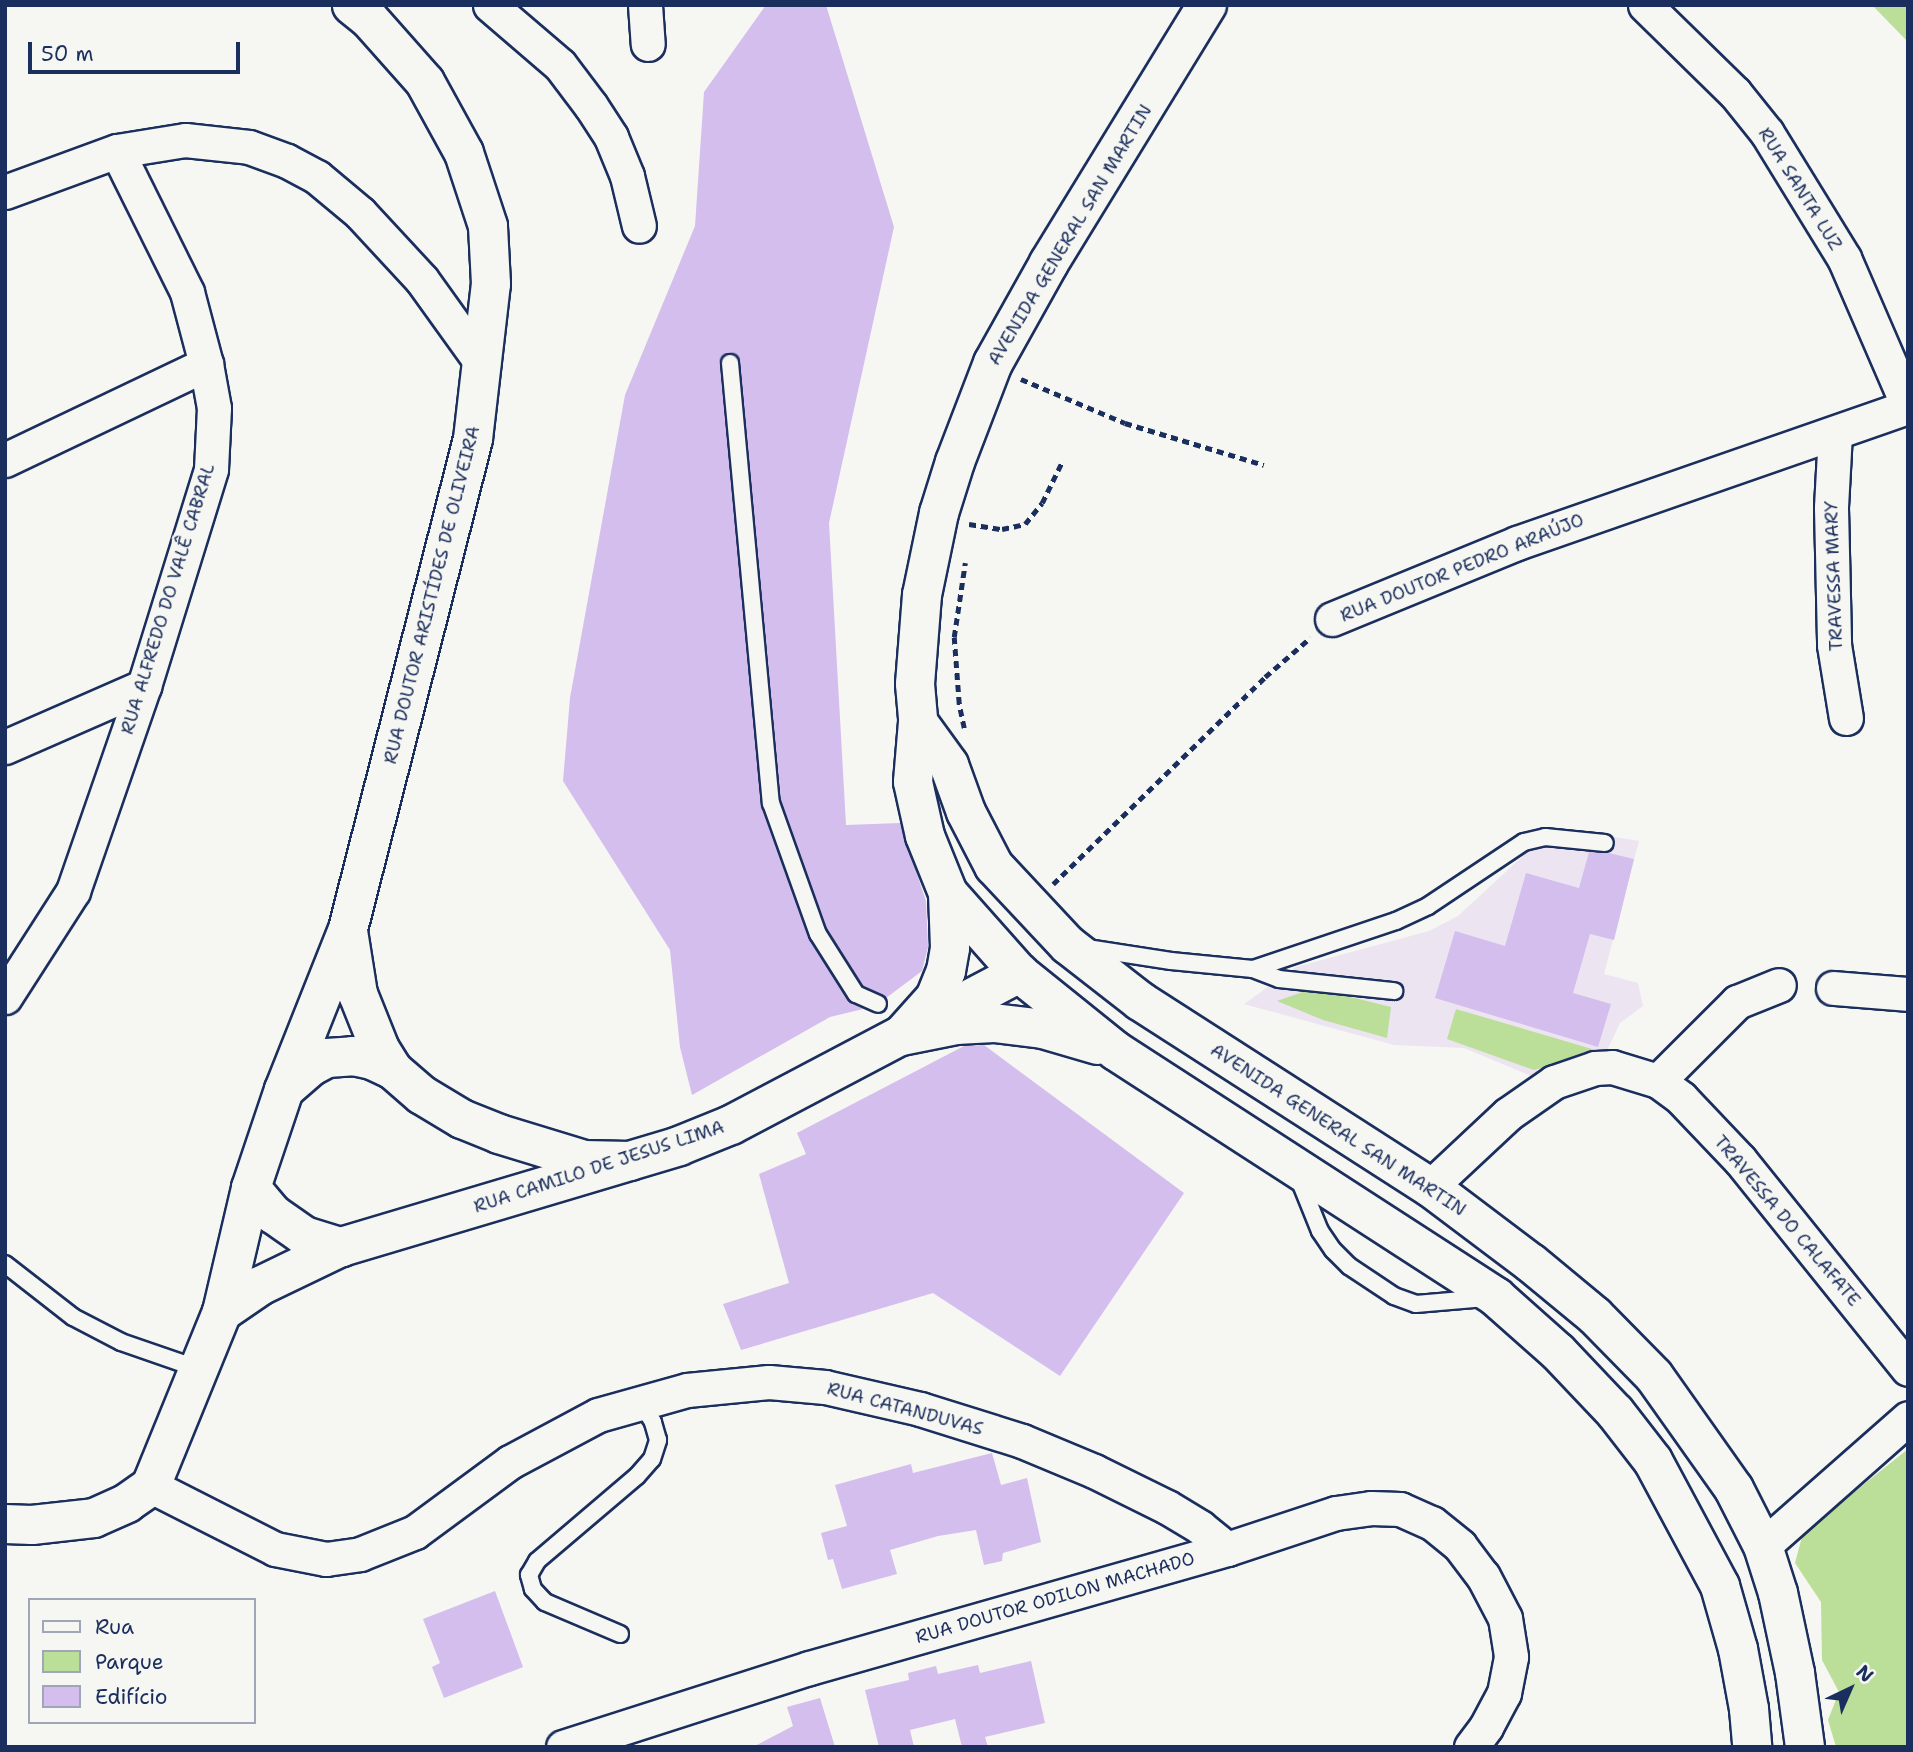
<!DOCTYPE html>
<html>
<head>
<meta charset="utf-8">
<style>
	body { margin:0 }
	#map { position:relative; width:1913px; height:1752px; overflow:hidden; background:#f6f6f2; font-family:"Shantell Sans",sans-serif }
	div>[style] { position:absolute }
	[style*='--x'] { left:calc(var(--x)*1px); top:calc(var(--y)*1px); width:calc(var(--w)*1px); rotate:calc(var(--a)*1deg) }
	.built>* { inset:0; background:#ece5f1 }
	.green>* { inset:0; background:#bbde98 }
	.building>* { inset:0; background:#d4beee }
	.path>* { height:4.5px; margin-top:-2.25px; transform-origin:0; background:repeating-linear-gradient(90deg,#1b2f5e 0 7px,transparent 0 12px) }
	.roads { filter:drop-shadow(2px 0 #1b2f5e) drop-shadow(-2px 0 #1b2f5e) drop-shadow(0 2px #1b2f5e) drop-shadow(0 -2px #1b2f5e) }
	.service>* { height:16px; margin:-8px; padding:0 8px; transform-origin:8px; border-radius:8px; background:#f6f6f2 }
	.minor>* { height:33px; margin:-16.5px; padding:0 16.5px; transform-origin:16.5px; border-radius:16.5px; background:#f6f6f2 }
	.tertiary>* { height:38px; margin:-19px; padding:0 19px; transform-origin:19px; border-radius:19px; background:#f6f6f2 }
	.secondary>* { height:38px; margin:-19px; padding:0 19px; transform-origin:19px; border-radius:19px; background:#f6f6f2 }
	.primary>* { height:38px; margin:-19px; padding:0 19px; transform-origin:19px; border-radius:19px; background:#f6f6f2 }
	span { translate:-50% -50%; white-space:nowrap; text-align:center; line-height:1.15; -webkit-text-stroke:5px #f6f6f2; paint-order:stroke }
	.street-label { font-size:18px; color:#1b2f5e }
	.frame { position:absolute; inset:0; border:7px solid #1b2f5e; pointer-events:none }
	.legend { position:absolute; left:28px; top:1598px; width:228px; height:126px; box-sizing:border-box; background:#f6f6f2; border:2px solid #9ea6b7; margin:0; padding:9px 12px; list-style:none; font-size:21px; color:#1b2f5e }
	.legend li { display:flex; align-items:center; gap:14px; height:35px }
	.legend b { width:35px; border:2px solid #9ea6b7 }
	.north { position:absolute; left:1815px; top:1654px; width:70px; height:70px; -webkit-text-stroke:5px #f6f6f2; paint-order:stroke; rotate:44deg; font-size:19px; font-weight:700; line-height:28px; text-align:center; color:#1b2f5e }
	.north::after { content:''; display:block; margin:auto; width:24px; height:32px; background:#1b2f5e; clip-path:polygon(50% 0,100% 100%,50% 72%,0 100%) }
	.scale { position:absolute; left:28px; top:42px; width:212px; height:32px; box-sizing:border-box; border:4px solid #1b2f5e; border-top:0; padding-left:9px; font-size:21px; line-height:24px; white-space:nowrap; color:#1b2f5e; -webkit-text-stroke:5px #f6f6f2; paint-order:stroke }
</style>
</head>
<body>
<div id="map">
	<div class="built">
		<div style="clip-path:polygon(1554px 827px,1639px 841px,1604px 974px,1638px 983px,1643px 1006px,1620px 1023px,1604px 1057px,1536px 1078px,1464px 1048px,1394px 1045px,1244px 1004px,1296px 967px,1429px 931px,1458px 916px)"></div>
	</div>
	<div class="green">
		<div style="clip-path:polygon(1872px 5px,1908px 5px,1908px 42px)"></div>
		<div style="clip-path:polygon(1314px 988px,1391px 1007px,1387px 1038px,1323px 1020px,1277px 1001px)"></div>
		<div style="clip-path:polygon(1456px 1009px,1599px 1051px,1534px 1070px,1447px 1039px)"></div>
		<div style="clip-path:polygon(1908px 1449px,1908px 1747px,1836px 1747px,1828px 1720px,1839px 1692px,1822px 1660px,1821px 1602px,1795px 1563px,1803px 1533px)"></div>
	</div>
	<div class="building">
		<div style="clip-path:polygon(766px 5px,826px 5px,894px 227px,829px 523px,846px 825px,900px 823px,926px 901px,928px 947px,922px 971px,886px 998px,863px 986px,827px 929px,781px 801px,740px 362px,735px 354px,728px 353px,721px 358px,720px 364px,761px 804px,809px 939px,847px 1000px,863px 1009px,830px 1017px,692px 1095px,680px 1047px,670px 950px,563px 781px,570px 698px,625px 395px,695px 226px,704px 92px)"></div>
		<div style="clip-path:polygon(1589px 852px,1609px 853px,1634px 859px,1614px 940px,1590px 934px,1573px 993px,1611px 1004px,1598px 1047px,1435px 998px,1455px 931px,1505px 946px,1526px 873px,1579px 888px)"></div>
		<div style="clip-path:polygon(984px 1045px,1184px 1193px,1060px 1376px,933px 1293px,741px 1350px,723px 1304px,789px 1283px,759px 1174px,806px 1154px,797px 1133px,964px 1046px)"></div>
		<div style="clip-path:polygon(992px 1453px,1001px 1485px,1027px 1478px,1041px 1542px,1003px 1553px,1002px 1561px,984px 1565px,976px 1530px,938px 1536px,890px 1550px,897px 1574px,842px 1589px,833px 1559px,828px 1560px,821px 1533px,847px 1526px,835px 1485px,911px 1464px,913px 1473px)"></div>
		<div style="clip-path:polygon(495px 1591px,523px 1667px,444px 1698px,432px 1667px,440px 1663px,423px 1619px)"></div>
		<div style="clip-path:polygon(1031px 1661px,1045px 1723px,985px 1737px,988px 1747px,962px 1747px,955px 1719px,910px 1730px,914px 1747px,879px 1747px,865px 1690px,909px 1680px,908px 1673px,936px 1666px,938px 1674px,978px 1665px,980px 1673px)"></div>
		<div style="clip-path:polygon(820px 1698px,835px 1747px,753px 1747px,793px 1726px,787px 1707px)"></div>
	</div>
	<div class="path">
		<div style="--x:1021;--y:379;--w:113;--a:22.9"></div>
		<div style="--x:1125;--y:423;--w:145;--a:16.8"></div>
		<div style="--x:969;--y:524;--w:33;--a:9"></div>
		<div style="--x:1002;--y:529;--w:24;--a:-12"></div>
		<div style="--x:1025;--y:524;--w:27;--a:-51"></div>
		<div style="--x:1042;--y:503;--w:46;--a:-64"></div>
		<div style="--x:964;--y:728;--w:25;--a:-102"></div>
		<div style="--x:959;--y:704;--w:67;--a:-94.3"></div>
		<div style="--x:954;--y:637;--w:75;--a:-81.5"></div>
		<div style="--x:1053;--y:884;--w:296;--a:-44.3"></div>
		<div style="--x:1265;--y:677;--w:60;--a:-40.9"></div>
	</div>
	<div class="roads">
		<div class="service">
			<div style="--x:730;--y:363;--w:442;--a:84.7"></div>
			<div style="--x:771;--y:803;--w:139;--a:70.3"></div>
			<div style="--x:818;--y:934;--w:71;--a:57.7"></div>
			<div style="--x:856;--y:994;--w:24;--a:24"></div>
			<div style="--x:1087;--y:948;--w:85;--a:8.8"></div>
			<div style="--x:1171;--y:961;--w:82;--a:5.6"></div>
			<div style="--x:1253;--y:969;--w:28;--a:21"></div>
			<div style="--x:1279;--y:979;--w:116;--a:6"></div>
			<div style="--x:1253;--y:969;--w:151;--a:-18.6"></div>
			<div style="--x:1396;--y:921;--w:35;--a:-25"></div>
			<div style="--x:1428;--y:906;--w:115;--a:-33.7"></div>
			<div style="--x:1524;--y:842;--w:22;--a:-13"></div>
			<div style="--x:1545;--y:837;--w:60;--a:5.7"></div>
			<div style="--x:1299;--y:1179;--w:56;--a:68"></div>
			<div style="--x:1320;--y:1231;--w:23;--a:56"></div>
			<div style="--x:1333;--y:1250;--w:23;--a:45"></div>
			<div style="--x:1349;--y:1266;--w:54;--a:33.7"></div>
			<div style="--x:1394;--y:1296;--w:23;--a:20"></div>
			<div style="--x:1416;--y:1304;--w:70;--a:-4.9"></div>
			<div style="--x:5;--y:1264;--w:86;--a:37.9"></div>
			<div style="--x:73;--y:1317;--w:54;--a:27.5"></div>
			<div style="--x:121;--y:1342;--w:83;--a:19.1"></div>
			<div style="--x:620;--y:1634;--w:82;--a:-156.9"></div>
			<div style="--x:545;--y:1602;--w:18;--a:-133"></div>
			<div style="--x:533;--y:1589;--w:15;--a:-106"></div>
			<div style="--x:529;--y:1575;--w:16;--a:-60"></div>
			<div style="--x:537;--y:1561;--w:131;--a:-40.4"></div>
			<div style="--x:637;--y:1476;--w:23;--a:-49"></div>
			<div style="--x:652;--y:1459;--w:20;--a:-72"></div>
			<div style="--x:658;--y:1440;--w:19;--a:-106"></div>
			<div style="--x:653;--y:1422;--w:24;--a:-123"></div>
		</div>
		<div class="minor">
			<div style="--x:490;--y:5;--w:92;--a:40.6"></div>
			<div style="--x:560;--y:65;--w:51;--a:52.9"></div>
			<div style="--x:591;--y:106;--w:37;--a:57"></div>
			<div style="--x:611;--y:137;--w:42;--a:67.7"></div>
			<div style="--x:627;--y:176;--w:51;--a:76.5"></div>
			<div style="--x:645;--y:5;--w:39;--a:86"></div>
			<div style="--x:1645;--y:5;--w:126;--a:44.4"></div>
			<div style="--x:1735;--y:93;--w:51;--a:51.3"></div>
			<div style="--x:1767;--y:133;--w:147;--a:58.4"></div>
			<div style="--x:1844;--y:258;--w:161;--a:66.6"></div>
			<div style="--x:5;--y:192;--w:119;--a:-20.1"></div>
			<div style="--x:117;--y:151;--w:69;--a:-9.2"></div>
			<div style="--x:185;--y:140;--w:64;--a:6.2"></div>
			<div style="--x:249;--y:147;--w:40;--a:20.2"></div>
			<div style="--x:287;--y:161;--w:34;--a:28"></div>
			<div style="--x:317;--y:177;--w:56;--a:39.9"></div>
			<div style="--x:360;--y:213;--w:91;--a:47.2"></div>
			<div style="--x:422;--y:280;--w:105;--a:54.3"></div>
			<div style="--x:1835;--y:433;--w:75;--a:93.1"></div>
			<div style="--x:1831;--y:508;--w:137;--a:88.7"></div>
			<div style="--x:1834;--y:645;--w:74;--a:80.7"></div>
			<div style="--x:5;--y:460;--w:223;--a:-25.5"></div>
			<div style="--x:1332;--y:619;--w:200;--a:-22.3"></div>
			<div style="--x:1517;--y:543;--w:414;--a:-19.2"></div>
			<div style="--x:5;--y:747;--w:152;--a:-23.7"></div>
			<div style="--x:1833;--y:988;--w:75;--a:4.6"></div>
			<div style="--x:5;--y:997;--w:126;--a:-57.3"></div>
			<div style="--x:73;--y:891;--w:217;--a:-70.9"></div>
			<div style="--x:144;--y:686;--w:227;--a:-72.8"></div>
			<div style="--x:211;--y:469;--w:61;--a:-87.2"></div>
			<div style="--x:214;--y:408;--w:45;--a:-100.3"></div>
			<div style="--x:206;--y:364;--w:74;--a:-104.8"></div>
			<div style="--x:187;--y:292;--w:157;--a:-116.4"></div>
			<div style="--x:1658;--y:1081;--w:112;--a:-45"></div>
			<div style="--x:1737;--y:1002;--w:45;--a:-22"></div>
			<div style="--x:1430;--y:1187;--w:107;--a:-43.1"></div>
			<div style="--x:1508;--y:1114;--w:56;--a:-34.8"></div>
			<div style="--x:1554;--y:1082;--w:43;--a:-18.9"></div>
			<div style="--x:1595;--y:1068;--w:17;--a:-3"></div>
			<div style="--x:1612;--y:1067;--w:48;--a:16.9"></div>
			<div style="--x:1658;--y:1081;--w:29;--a:36"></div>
			<div style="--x:1681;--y:1098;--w:86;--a:46.4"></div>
			<div style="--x:1740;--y:1160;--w:268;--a:51.2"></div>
			<div style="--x:151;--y:1486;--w:139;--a:26.9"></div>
			<div style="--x:275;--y:1549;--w:52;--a:11.1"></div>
			<div style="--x:326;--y:1559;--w:34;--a:-8"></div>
			<div style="--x:360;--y:1554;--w:59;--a:-21.8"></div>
			<div style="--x:415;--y:1532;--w:118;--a:-36.4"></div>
			<div style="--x:510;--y:1462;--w:100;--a:-28.1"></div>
			<div style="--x:598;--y:1415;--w:92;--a:-15.7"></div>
			<div style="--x:687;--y:1390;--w:82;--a:-5.6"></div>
			<div style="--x:769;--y:1382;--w:56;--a:5.1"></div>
			<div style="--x:825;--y:1387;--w:98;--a:13"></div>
			<div style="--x:920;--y:1409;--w:107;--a:17.4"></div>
			<div style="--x:1022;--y:1441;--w:78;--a:22.6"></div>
			<div style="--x:1094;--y:1471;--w:81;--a:26.3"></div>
			<div style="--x:1167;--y:1507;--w:39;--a:31"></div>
			<div style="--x:1200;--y:1527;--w:35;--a:39"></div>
			<div style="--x:1763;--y:1546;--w:193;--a:-41.4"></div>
			<div style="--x:563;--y:1747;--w:258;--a:-17.8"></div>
			<div style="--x:809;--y:1668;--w:435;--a:-15.9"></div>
			<div style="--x:1227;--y:1549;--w:115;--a:-18.3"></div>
			<div style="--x:1336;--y:1513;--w:35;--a:-8"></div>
			<div style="--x:1371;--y:1508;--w:29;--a:2"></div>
			<div style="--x:1400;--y:1509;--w:35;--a:24"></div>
			<div style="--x:1432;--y:1523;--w:36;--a:39"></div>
			<div style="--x:1460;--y:1546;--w:38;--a:53"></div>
			<div style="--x:1483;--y:1576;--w:47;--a:62.4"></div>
			<div style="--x:1505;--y:1618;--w:39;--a:81"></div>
			<div style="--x:1511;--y:1657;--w:37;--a:101"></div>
			<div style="--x:1504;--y:1693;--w:38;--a:118"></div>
			<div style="--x:1486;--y:1727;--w:25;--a:127"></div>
		</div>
		<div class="tertiary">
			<div style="--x:348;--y:931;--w:64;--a:81"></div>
			<div style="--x:358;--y:994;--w:59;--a:68.2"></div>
			<div style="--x:380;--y:1049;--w:25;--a:58"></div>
			<div style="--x:284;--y:1090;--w:173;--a:-68.3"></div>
			<div style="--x:348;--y:929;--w:506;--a:-75.69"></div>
			<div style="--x:473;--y:439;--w:156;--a:-83.4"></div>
			<div style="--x:491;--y:284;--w:58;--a:-93"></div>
			<div style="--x:488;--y:226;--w:77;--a:-108.2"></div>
			<div style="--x:464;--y:153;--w:81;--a:-118.8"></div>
			<div style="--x:425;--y:82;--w:84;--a:-131.6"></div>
			<div style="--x:369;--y:19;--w:22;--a:-141"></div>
		</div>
		<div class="secondary">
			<div style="--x:251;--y:1188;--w:34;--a:50"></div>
			<div style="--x:273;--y:1214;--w:38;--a:35"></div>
			<div style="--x:304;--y:1236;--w:39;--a:17"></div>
			<div style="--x:222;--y:1312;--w:46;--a:-34.4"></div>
			<div style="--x:260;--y:1286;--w:90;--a:-25.7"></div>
			<div style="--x:341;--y:1247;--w:353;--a:-16.6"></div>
			<div style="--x:679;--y:1146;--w:56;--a:-22"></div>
			<div style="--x:731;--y:1125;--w:326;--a:-27.8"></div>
			<div style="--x:5;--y:1524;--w:27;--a:2"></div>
			<div style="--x:32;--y:1525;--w:62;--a:-6.4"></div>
			<div style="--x:94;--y:1518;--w:36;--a:-24"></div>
			<div style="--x:127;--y:1503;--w:29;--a:-35"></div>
			<div style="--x:151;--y:1486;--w:188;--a:-67.8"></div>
			<div style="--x:222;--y:1312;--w:127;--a:-76.8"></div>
			<div style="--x:251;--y:1188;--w:103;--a:-71.4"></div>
			<div style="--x:284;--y:1090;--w:37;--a:-41"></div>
			<div style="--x:312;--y:1066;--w:17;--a:-28"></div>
			<div style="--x:327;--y:1058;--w:26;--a:-4"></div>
			<div style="--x:353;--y:1056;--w:19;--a:12"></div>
			<div style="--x:372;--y:1060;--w:23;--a:25"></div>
			<div style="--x:393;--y:1070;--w:38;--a:41"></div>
			<div style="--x:422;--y:1095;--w:47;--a:31"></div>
			<div style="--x:462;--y:1119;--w:40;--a:22"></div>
			<div style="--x:499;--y:1134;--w:89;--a:17"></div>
			<div style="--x:584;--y:1160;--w:46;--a:1.2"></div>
		</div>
		<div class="primary">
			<div style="--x:1207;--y:5;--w:303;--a:121.5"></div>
			<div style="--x:1049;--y:263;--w:115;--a:119.2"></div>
			<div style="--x:993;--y:363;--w:106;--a:111"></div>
			<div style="--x:955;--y:462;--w:53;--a:107.4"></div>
			<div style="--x:939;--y:513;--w:84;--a:101.7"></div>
			<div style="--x:922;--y:595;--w:89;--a:94.5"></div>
			<div style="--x:915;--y:684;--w:38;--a:85"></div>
			<div style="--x:918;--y:722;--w:60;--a:94.8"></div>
			<div style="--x:913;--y:782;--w:55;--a:77.5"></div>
			<div style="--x:925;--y:836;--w:61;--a:68"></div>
			<div style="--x:948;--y:893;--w:107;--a:48.4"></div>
			<div style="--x:1019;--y:973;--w:124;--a:38.8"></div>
			<div style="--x:1116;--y:1051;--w:453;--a:32.9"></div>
			<div style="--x:1496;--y:1297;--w:83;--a:41.6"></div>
			<div style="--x:1558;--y:1352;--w:83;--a:46.5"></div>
			<div style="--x:1615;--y:1412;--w:62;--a:52.2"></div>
			<div style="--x:1653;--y:1461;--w:142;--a:61.8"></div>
			<div style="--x:1720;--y:1586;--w:66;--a:74.1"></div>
			<div style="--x:1738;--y:1649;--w:61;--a:79.6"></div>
			<div style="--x:1749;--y:1709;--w:38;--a:85"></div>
			<div style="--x:918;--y:722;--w:53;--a:54.2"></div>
			<div style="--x:949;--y:765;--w:50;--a:70.1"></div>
			<div style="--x:966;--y:812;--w:61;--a:62.6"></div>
			<div style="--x:994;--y:866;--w:108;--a:46.9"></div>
			<div style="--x:1068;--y:945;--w:91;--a:37.9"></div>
			<div style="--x:1140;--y:1001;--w:345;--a:32.7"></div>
			<div style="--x:1430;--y:1187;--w:126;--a:37"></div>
			<div style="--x:1531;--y:1263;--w:83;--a:39.6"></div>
			<div style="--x:1595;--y:1316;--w:84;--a:45.5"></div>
			<div style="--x:1654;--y:1376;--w:138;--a:54.7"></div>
			<div style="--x:1734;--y:1489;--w:64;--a:63"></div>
			<div style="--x:1763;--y:1546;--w:49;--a:72.3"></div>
			<div style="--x:1778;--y:1593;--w:82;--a:78"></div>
			<div style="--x:1795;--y:1673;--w:75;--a:82.3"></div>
			<div style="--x:901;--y:1036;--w:56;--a:-11.3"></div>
			<div style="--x:956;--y:1025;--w:38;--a:-3"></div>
			<div style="--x:994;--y:1023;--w:49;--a:7"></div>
			<div style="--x:1043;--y:1029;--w:57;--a:16.2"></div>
			<div style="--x:901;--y:1036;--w:51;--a:-48.2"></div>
			<div style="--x:935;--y:998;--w:29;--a:-68"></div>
			<div style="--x:946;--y:971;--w:23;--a:-80"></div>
			<div style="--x:950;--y:948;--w:55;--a:-92.1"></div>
		</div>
	</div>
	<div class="street-label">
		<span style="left:1800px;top:189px;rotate:58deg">RUA SANTA LUZ</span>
		<span style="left:1070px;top:235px;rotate:-59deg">AVENIDA GENERAL SAN MARTIN</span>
		<span style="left:1462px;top:568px;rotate:-22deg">RUA DOUTOR PEDRO ARAÚJO</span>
		<span style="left:1834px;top:576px;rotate:-92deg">TRAVESSA MARY</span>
		<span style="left:432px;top:595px;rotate:-76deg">RUA DOUTOR ARISTÍDES DE OLIVEIRA</span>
		<span style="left:168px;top:599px;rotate:-73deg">RUA ALFREDO DO VALÊ CABRAL</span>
		<span style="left:1338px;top:1130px;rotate:33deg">AVENIDA GENERAL SAN MARTIN</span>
		<span style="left:599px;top:1167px;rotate:-18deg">RUA CAMILO DE JESUS LIMA</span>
		<span style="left:1787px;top:1221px;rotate:50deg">TRAVESSA DO CALAFATE</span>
		<span style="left:905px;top:1409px;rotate:15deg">RUA CATANDUVAS</span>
		<span style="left:1055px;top:1598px;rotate:-16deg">RUA DOUTOR ODILON MACHADO</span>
	</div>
	<div class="frame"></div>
	<ul class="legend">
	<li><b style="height:9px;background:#f6f6f2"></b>Rua</li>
	<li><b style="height:19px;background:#bbde98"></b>Parque</li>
	<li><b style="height:19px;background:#d4beee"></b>Edifício</li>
	</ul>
	<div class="north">N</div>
	<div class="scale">50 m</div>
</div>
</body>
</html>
